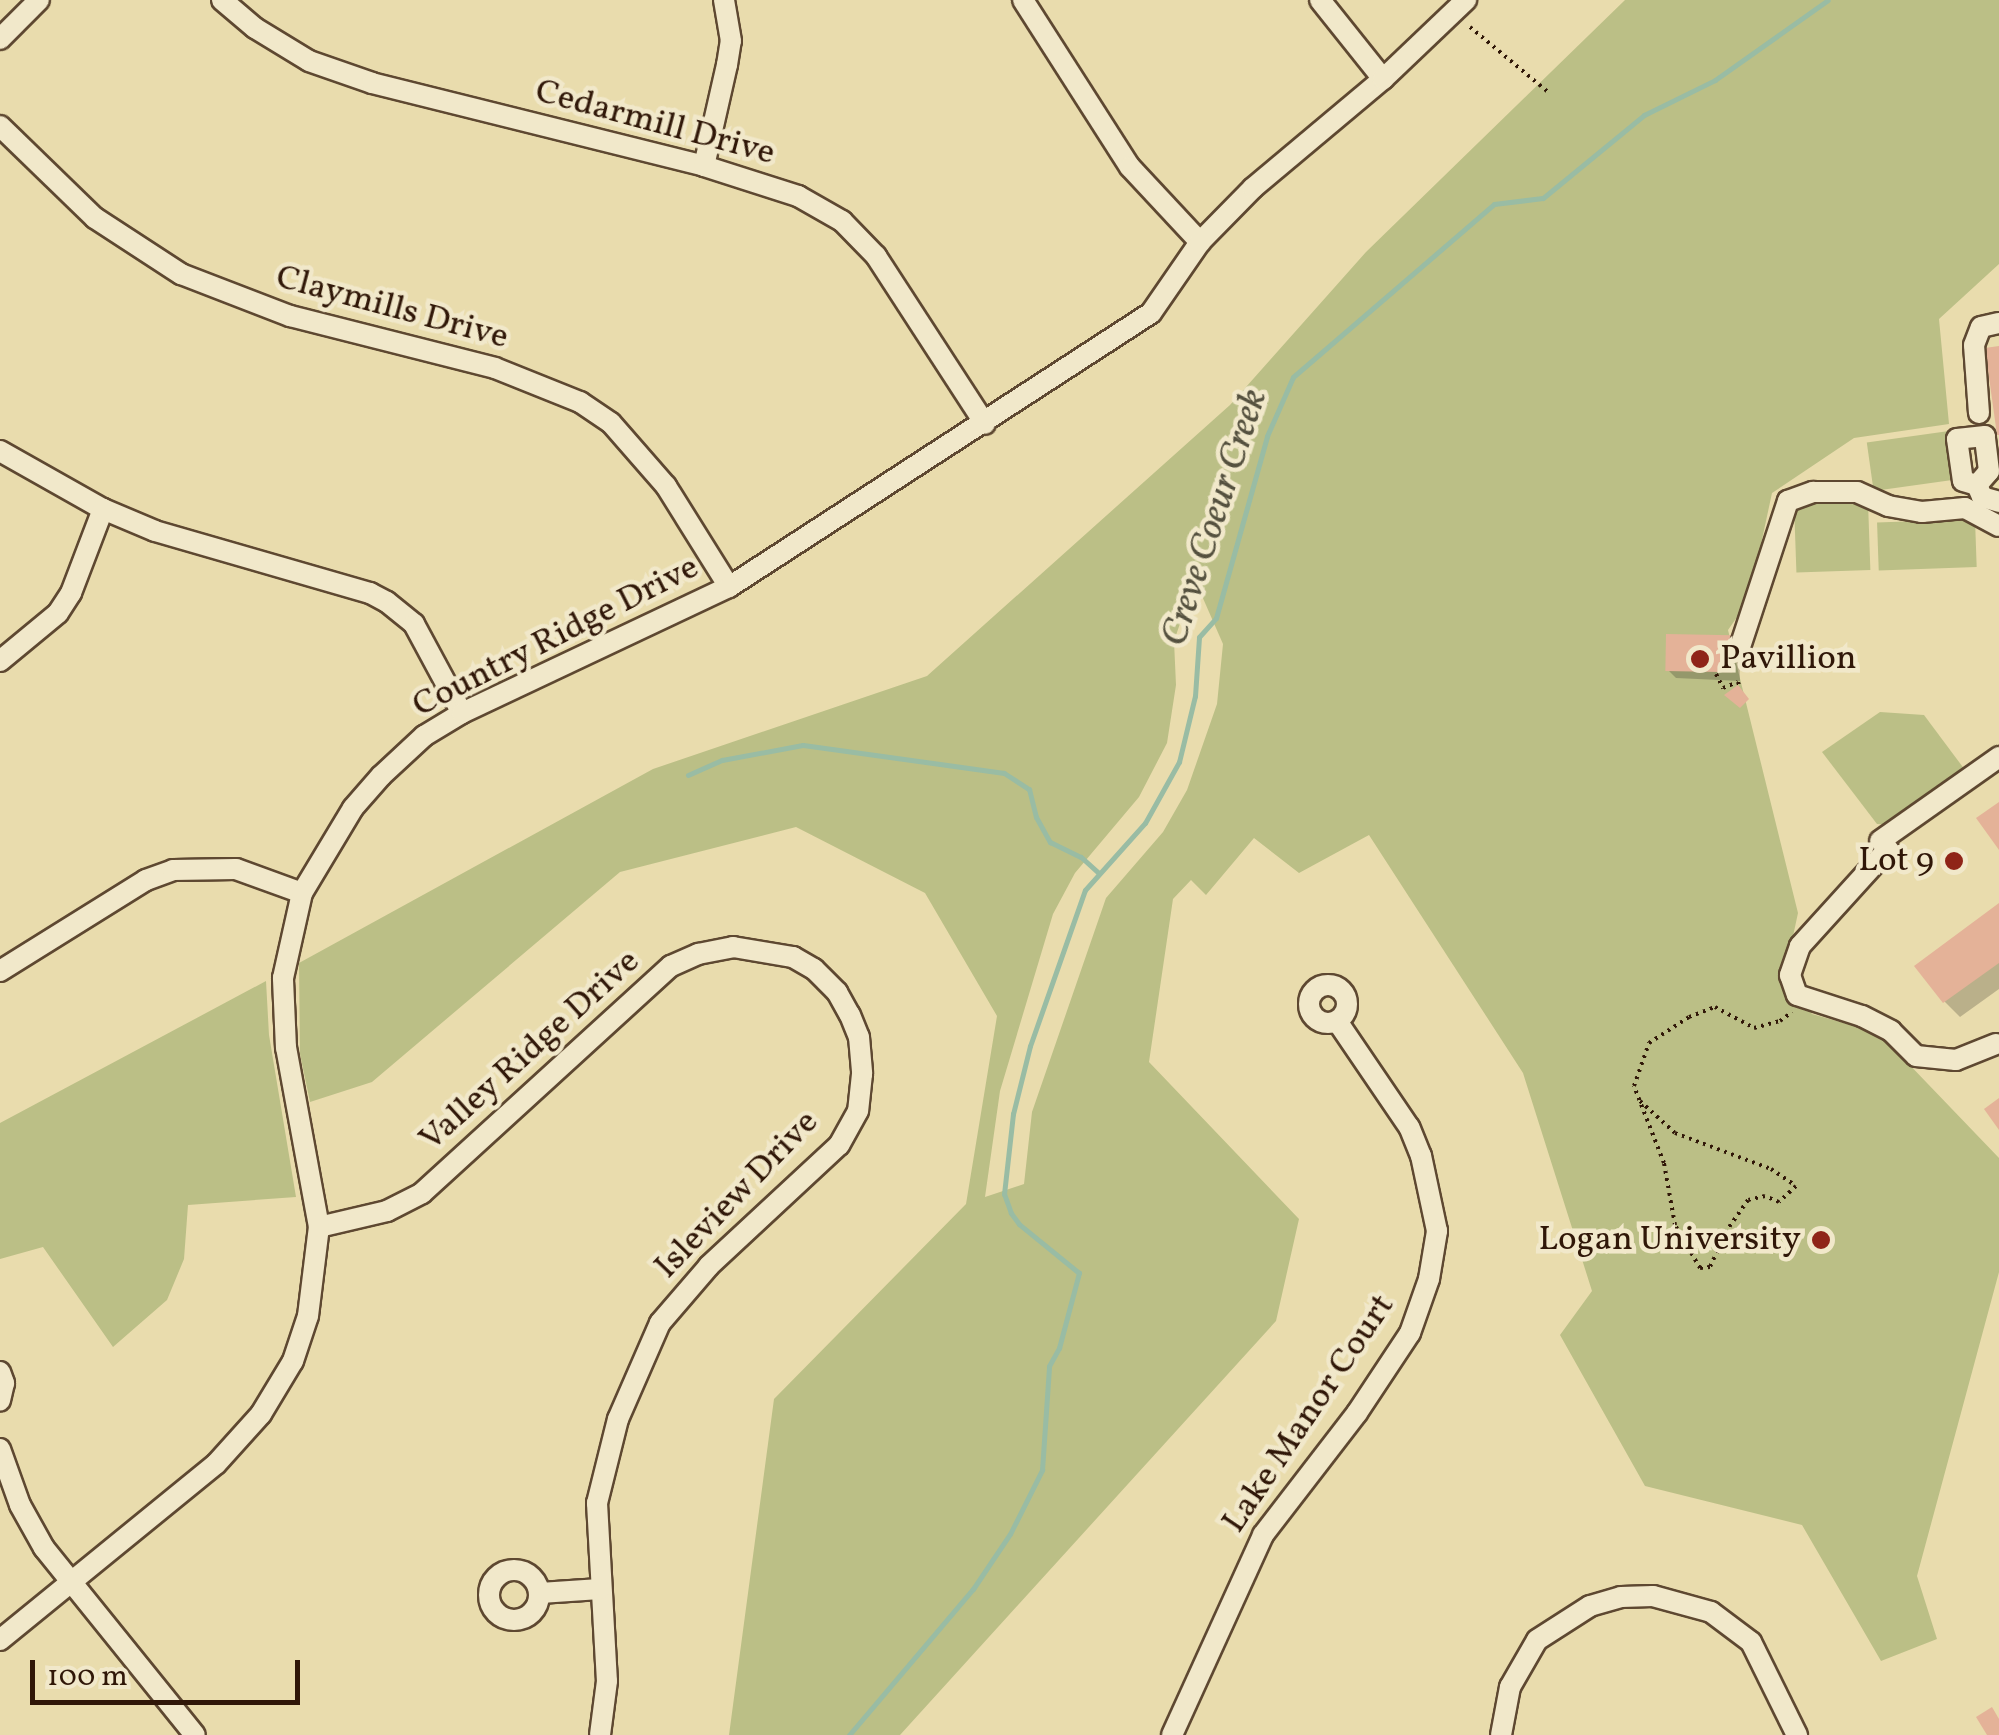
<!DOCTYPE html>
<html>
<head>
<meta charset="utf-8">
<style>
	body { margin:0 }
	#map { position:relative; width:1999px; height:1735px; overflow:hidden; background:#e9dcad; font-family:Vollkorn,serif }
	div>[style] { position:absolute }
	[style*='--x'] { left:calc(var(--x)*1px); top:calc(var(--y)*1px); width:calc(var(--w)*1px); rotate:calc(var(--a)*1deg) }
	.green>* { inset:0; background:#bbbf86; transform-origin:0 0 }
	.shadow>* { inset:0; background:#0003 }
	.stream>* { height:5px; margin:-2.5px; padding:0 2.5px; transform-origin:2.5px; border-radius:2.5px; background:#99bca4 }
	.building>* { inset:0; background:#e4b298; transform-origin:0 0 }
	.path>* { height:4px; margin-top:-2px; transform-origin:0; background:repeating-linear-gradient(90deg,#301708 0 2.5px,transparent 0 7.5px) }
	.roads { filter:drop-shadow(2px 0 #5e4831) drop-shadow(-2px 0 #5e4831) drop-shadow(0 2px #5e4831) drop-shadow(0 -2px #5e4831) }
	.minor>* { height:20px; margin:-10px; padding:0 10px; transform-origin:10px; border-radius:10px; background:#f1e8ca }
	.minor>.ring { margin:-10px; padding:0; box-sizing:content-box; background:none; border:20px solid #f1e8ca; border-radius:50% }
	.dots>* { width:28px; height:28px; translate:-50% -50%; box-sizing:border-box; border:5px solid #f1e8ca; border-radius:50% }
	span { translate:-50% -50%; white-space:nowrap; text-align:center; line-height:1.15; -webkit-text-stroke:9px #f1e8ca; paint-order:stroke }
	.street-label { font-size:35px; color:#301708 }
	.poi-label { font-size:35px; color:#301708 }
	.left { translate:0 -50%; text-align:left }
	.right { translate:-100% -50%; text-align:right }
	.water-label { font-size:38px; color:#55513f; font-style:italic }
	.scale { position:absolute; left:30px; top:1660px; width:270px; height:45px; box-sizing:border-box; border:5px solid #301708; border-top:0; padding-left:12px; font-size:30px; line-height:35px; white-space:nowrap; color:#301708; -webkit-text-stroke:8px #f1e8ca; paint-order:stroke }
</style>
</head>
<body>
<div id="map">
	<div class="green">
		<div style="clip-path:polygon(evenodd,1625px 0,1999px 0,1999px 264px,1939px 319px,1949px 424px,1854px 438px,1772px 493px,1749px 600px,1728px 630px,1798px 913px,1784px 978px,1812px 1014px,1879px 1033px,1999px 1158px,1999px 1272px,1917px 1576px,1937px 1639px,1881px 1661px,1802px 1525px,1645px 1486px,1560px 1335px,1592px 1291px,1523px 1073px,1369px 835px,1299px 873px,1254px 838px,1206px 895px,1191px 880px,1173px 899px,1149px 1062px,1299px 1219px,1276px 1321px,900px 1735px,729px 1735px,774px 1399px,966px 1204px,997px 1016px,925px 893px,796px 827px,620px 872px,372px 1082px,310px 1102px,300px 1054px,299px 963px,653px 769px,927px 676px,1230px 405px,1366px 252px,1625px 0,1195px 580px,1223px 644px,1217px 704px,1187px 790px,1163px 832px,1106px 898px,1032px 1112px,1024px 1184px,985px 1197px,1000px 1091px,1053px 914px,1075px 873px,1139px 797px,1167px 743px,1176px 685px,1174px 641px,1195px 580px)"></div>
		<div style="left:1949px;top:431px;width:49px;height:83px;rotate:82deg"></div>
		<div style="left:1868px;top:502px;width:68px;height:74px;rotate:88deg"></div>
		<div style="left:1975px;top:519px;width:48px;height:98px;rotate:88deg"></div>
		<div style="clip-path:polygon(1880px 712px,1924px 715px,1968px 774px,1897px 825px,1877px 824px,1822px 752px)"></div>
		<div style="clip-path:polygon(266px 981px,269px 1035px,296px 1197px,188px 1205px,184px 1259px,167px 1300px,113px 1347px,43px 1247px,0 1259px,0 1123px)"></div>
	</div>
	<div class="shadow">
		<div style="clip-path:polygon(1739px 645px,1740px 681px,1676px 678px,1668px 670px)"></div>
		<div style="clip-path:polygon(1999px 907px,1999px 989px,1960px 1017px,1944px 1001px)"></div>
	</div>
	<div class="stream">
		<div style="--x:688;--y:775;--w:37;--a:-24"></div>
		<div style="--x:722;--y:760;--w:82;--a:-10.5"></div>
		<div style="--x:803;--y:745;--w:203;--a:7.9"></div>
		<div style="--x:1004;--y:773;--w:30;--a:33"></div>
		<div style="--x:1029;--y:789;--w:29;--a:76"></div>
		<div style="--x:1036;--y:817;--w:29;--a:61"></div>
		<div style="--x:1050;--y:842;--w:34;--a:26"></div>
		<div style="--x:1081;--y:857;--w:24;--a:42"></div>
		<div style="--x:849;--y:1735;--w:192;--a:-49.7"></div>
		<div style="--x:973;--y:1589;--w:66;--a:-56.1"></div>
		<div style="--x:1010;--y:1534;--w:72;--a:-63.4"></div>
		<div style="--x:1042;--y:1470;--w:104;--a:-86.1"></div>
		<div style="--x:1049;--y:1366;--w:21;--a:-61"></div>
		<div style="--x:1059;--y:1348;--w:78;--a:-75.1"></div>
		<div style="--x:1079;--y:1273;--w:77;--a:-140.8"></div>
		<div style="--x:1019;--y:1224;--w:14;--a:-126"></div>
		<div style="--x:1011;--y:1213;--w:20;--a:-110"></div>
		<div style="--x:1004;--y:1194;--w:81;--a:-83.6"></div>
		<div style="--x:1013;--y:1114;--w:70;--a:-76"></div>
		<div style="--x:1030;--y:1046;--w:165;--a:-70.6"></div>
		<div style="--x:1085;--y:890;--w:90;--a:-48.2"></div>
		<div style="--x:1145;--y:823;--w:70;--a:-60.9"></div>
		<div style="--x:1179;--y:762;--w:68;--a:-76.4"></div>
		<div style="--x:1195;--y:696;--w:59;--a:-86.1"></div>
		<div style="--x:1199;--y:637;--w:25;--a:-48"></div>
		<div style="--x:1216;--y:618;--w:189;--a:-74.3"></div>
		<div style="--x:1267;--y:436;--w:64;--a:-66.2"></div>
		<div style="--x:1293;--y:377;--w:265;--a:-40.7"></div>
		<div style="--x:1494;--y:204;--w:49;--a:-7"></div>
		<div style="--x:1543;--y:198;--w:131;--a:-39.4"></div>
		<div style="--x:1644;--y:115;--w:79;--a:-26.2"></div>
		<div style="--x:1715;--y:80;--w:138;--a:-35.3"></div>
	</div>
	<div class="building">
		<div style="clip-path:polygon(1999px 346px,1999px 435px,1997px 435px,1985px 348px)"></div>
		<div style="left:1666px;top:634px;width:67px;height:37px;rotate:1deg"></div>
		<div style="clip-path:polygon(1738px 685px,1749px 699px,1740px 708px,1724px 695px)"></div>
		<div style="clip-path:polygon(1999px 802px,1999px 850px,1976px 818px)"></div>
		<div style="clip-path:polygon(1999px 903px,1999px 963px,1943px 1003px,1914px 966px)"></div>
		<div style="clip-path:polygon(1999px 1098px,1999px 1130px,1984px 1109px)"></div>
		<div style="clip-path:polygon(1992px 1707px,1999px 1719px,1999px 1735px,1987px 1735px,1976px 1717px)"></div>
	</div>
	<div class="path">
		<div style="--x:1470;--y:27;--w:102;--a:39.8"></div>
		<div style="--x:1716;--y:674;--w:16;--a:63"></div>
		<div style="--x:1723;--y:688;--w:16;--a:-22"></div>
		<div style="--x:1738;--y:682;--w:6;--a:72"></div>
		<div style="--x:1640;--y:1101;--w:47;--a:42.4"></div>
		<div style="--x:1675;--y:1133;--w:103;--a:20.6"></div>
		<div style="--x:1771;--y:1169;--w:30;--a:34"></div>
		<div style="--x:1796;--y:1186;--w:23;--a:137"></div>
		<div style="--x:1779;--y:1202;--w:15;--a:-157"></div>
		<div style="--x:1765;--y:1196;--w:17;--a:167"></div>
		<div style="--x:1748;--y:1200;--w:37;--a:125"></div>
		<div style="--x:1727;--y:1230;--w:41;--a:114.7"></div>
		<div style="--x:1710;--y:1267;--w:10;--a:174"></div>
		<div style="--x:1700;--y:1268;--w:50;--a:-120.2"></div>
		<div style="--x:1675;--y:1225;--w:63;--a:-100.1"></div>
		<div style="--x:1664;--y:1163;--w:83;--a:-111.3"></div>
		<div style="--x:1634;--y:1086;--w:46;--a:-70.8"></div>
		<div style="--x:1649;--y:1043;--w:48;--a:-33"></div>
		<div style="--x:1689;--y:1017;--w:28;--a:-21"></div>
		<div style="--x:1715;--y:1007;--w:44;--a:28.3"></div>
		<div style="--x:1754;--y:1028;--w:27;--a:-15"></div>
		<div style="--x:1780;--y:1021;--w:15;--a:-37"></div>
	</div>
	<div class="roads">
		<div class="minor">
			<div style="--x:222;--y:0;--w:43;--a:40.3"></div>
			<div style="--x:255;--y:28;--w:63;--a:31.4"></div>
			<div style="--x:309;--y:61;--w:67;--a:19.2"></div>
			<div style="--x:372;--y:83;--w:342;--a:14"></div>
			<div style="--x:704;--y:166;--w:99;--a:17.7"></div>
			<div style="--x:798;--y:196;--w:51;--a:29.6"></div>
			<div style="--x:842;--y:221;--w:49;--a:45.8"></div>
			<div style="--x:876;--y:256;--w:200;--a:57"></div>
			<div style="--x:1023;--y:0;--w:198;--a:57.4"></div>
			<div style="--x:1130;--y:167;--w:103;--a:47"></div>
			<div style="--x:1320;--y:0;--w:101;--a:51.4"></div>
			<div style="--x:0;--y:39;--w:55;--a:-45"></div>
			<div style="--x:0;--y:126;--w:132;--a:44.1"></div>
			<div style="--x:95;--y:218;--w:103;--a:33.1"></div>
			<div style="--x:181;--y:274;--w:117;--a:21.1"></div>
			<div style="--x:290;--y:316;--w:211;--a:14.2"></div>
			<div style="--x:495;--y:368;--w:92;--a:21.8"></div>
			<div style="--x:580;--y:402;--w:37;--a:34"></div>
			<div style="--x:611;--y:423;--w:84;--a:48.9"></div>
			<div style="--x:666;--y:486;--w:119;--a:58"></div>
			<div style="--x:704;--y:166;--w:104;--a:-77.2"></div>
			<div style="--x:727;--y:65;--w:24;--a:-81"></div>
			<div style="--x:731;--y:41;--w:42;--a:-99.7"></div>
			<div style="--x:1979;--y:413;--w:68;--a:-94.2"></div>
			<div style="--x:1974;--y:345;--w:19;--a:-69"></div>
			<div style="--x:1981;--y:327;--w:18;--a:-13"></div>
			<div style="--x:0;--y:451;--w:118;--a:29.4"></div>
			<div style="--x:103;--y:509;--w:56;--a:22.9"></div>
			<div style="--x:155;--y:531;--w:224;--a:16.1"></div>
			<div style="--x:370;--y:593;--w:19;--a:28"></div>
			<div style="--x:387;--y:602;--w:35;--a:39"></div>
			<div style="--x:414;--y:624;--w:101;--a:61.7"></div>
			<div style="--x:1977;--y:485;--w:18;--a:-49"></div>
			<div style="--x:1989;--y:471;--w:35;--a:-97"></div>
			<div style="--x:1985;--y:436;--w:28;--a:174"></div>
			<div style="--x:1957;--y:439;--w:42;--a:81.9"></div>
			<div style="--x:1963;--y:481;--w:15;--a:16"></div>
			<div style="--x:1977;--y:485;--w:13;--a:67"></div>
			<div style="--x:1982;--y:497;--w:18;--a:16"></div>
			<div style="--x:1740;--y:647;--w:154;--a:-71.8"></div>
			<div style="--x:1788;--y:501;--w:27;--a:-20"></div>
			<div style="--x:1813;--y:492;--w:44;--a:0"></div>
			<div style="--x:1857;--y:492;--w:34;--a:24"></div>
			<div style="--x:1888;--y:506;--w:35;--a:10"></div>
			<div style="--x:1922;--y:512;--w:43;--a:-5.3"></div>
			<div style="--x:1965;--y:508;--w:38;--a:28"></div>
			<div style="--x:0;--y:661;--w:75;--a:-39.6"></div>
			<div style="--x:58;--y:613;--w:24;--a:-57"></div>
			<div style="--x:71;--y:593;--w:90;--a:-69.1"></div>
			<div style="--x:1880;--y:841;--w:146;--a:-35.2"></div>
			<div style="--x:1888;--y:849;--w:131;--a:132.2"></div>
			<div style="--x:1800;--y:946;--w:31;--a:109"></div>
			<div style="--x:1790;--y:975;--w:21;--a:71"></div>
			<div style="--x:1797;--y:995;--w:68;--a:17.9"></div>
			<div style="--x:1862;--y:1016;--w:33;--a:27"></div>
			<div style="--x:1891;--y:1031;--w:35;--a:45"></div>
			<div style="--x:1916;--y:1056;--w:40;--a:5.7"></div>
			<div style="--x:1956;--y:1060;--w:43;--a:-21.8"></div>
			<div style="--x:0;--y:971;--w:172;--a:-31.9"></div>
			<div style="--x:146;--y:880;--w:29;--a:-20"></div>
			<div style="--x:173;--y:870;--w:63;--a:-0.9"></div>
			<div style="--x:236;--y:869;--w:70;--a:20"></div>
			<div class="ring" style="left:1309px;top:985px;width:18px;height:18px"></div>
			<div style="--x:319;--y:1227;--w:70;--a:-13.2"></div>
			<div style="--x:387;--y:1211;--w:39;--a:-27"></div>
			<div style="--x:422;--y:1193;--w:337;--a:-42.4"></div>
			<div style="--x:671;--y:966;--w:30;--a:-24"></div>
			<div style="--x:698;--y:954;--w:36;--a:-11"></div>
			<div style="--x:733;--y:947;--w:61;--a:9.5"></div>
			<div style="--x:793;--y:957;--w:24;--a:30"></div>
			<div style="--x:814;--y:969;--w:33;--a:45"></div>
			<div style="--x:837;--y:992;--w:26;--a:61"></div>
			<div style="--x:850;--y:1015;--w:24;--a:68"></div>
			<div style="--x:859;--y:1037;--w:37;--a:85"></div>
			<div style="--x:862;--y:1074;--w:37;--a:96"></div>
			<div style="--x:858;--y:1111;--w:39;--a:119"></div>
			<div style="--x:839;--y:1145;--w:178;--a:137.1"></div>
			<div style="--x:709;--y:1266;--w:75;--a:130.7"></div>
			<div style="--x:660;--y:1323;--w:105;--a:113.6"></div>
			<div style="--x:618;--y:1419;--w:87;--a:104"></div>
			<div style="--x:597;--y:1503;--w:178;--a:86.8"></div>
			<div style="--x:607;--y:1681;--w:54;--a:97.4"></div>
			<div style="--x:0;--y:1372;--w:12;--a:70"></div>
			<div style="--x:4;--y:1383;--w:18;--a:103"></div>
			<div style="--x:0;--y:1449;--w:59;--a:70.3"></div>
			<div style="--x:20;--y:1505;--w:49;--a:60.8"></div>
			<div style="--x:44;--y:1548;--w:240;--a:51.1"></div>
			<div class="ring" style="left:489px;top:1570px;width:30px;height:30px"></div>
			<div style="--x:540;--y:1593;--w:60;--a:-3.8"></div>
			<div style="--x:0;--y:1640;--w:279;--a:-39.2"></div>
			<div style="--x:216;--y:1464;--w:67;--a:-48"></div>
			<div style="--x:261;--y:1414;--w:62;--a:-58.9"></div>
			<div style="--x:293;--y:1361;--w:47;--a:-71.6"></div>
			<div style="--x:308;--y:1316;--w:90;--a:-83"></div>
			<div style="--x:319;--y:1227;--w:182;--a:-100.4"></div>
			<div style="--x:286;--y:1048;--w:70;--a:-92.5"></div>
			<div style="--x:283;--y:978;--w:87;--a:-77.4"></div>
			<div style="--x:302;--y:893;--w:99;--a:-59"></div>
			<div style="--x:353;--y:808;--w:43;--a:-48.8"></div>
			<div style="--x:381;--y:776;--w:59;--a:-42.9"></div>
			<div style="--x:424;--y:736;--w:44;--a:-31.2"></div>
			<div style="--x:462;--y:713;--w:295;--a:-25.3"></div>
			<div style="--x:729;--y:587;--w:503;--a:-33"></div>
			<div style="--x:1151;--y:313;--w:86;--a:-55.4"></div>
			<div style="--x:1200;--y:242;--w:76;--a:-45.5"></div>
			<div style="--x:1253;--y:188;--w:170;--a:-40"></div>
			<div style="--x:1383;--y:79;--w:115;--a:-43.6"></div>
			<div style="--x:1172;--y:1735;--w:220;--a:-65.5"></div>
			<div style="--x:1263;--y:1535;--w:154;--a:-52.4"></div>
			<div style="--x:1357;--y:1413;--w:96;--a:-56.5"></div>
			<div style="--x:1410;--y:1333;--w:57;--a:-70.6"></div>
			<div style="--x:1429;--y:1279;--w:49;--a:-80.5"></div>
			<div style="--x:1437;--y:1231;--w:77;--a:-102"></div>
			<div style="--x:1421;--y:1156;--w:31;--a:-112"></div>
			<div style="--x:1409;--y:1127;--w:128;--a:-124.2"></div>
			<div style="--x:1501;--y:1735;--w:49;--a:-79.4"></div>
			<div style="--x:1510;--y:1687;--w:54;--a:-60.1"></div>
			<div style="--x:1537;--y:1640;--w:63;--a:-32.7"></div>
			<div style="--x:1590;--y:1606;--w:32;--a:-16"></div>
			<div style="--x:1621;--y:1597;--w:32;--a:-2"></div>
			<div style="--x:1653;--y:1596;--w:60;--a:15.4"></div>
			<div style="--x:1711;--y:1612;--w:50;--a:36.9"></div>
			<div style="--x:1751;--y:1642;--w:104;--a:63.7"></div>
		</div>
	</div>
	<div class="dots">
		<div style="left:1700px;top:659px;background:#8f2418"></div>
		<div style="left:1954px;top:861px;background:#8f2418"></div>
		<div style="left:1821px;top:1240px;background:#8f2418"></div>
	</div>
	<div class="street-label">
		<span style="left:655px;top:123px;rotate:15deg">Cedarmill Drive</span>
		<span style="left:392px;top:308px;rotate:15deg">Claymills Drive</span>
		<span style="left:556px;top:637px;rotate:-27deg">Country Ridge Drive</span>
		<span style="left:530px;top:1051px;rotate:-42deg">Valley Ridge Drive</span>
		<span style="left:737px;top:1195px;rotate:-46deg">Isleview Drive</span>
		<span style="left:1309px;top:1414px;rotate:-56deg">Lake Manor Court</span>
	</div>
	<div class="poi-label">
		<span class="left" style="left:1720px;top:659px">Pavillion</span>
		<span class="right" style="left:1934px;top:861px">Lot 9</span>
		<span class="right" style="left:1801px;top:1240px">Logan University</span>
	</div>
	<div class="water-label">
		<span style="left:1216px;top:518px;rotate:-72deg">Creve Coeur Creek</span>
	</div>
	<div class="scale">100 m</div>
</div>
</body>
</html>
